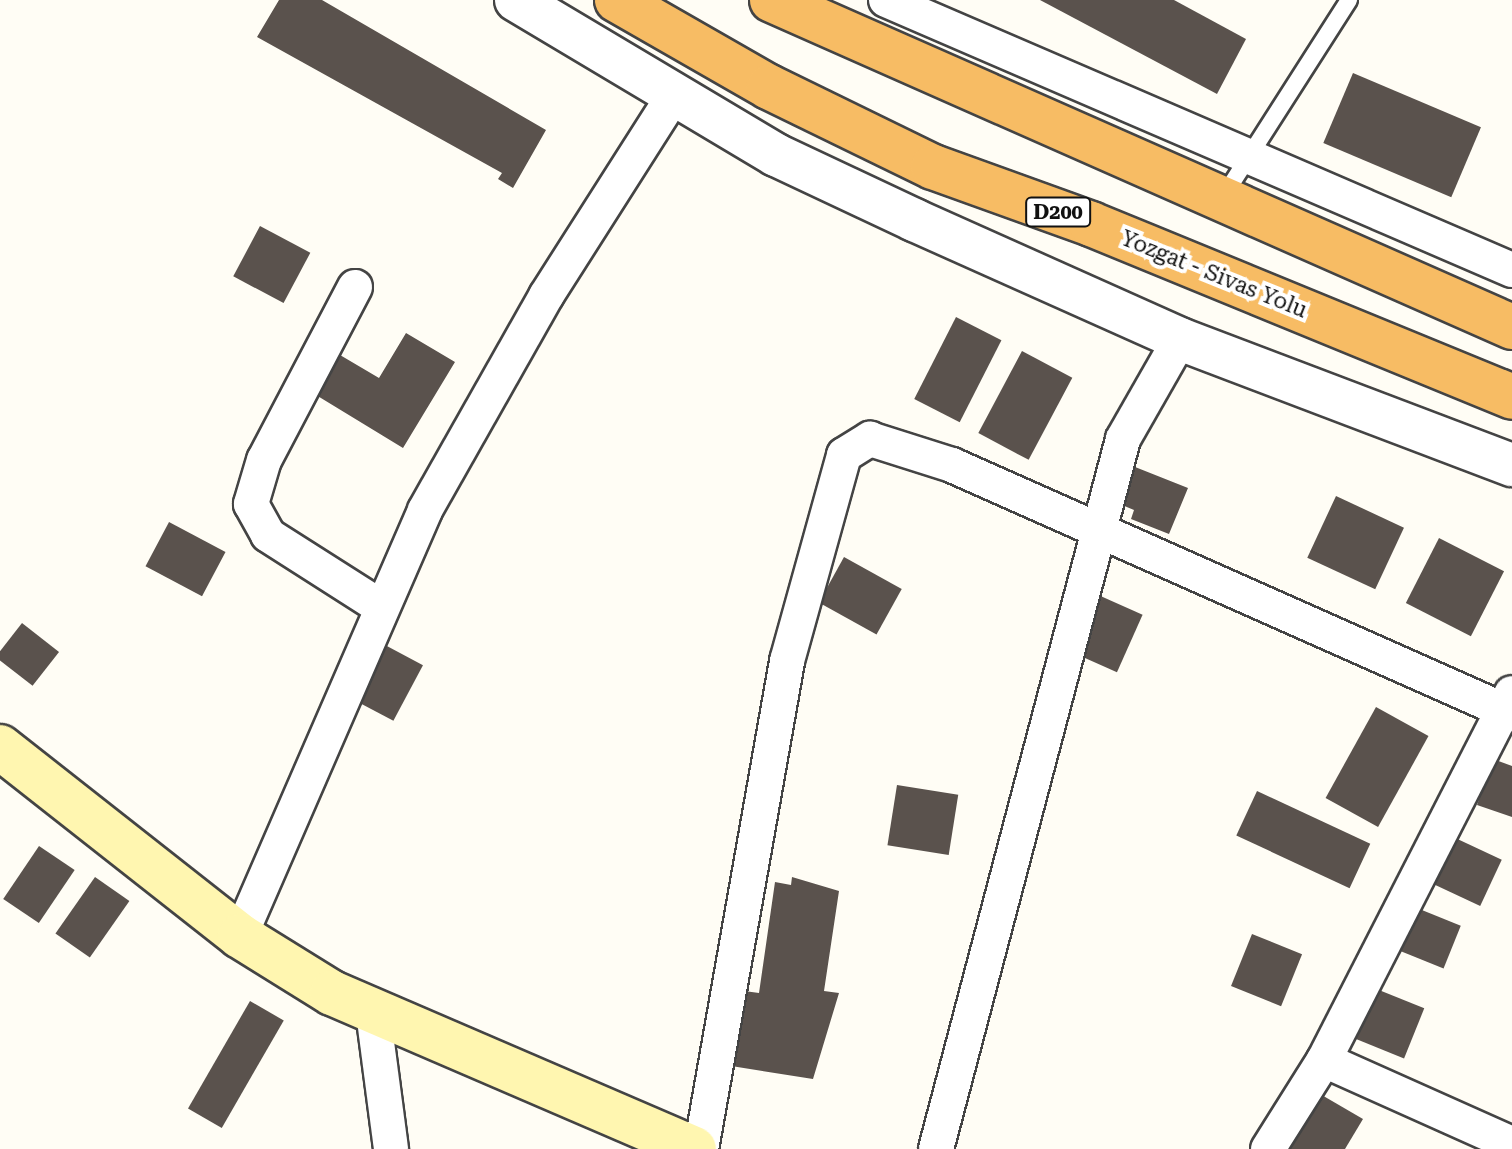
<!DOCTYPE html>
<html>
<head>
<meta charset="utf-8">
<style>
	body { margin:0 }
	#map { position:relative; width:1512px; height:1149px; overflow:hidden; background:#fffdf5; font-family:"Roboto Serif",serif }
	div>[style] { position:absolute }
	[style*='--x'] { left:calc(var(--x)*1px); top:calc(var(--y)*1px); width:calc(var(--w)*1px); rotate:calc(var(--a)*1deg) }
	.building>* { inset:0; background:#5a524d; transform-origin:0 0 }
	.roads { filter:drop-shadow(2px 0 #444) drop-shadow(-2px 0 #444) drop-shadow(0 2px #444) drop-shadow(0 -2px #444) }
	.service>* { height:16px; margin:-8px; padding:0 8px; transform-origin:8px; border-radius:8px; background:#fff }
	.minor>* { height:34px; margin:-17px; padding:0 17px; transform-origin:17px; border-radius:17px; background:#fff }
	.tertiary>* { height:42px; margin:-21px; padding:0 21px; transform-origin:21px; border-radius:21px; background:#fff }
	.secondary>* { height:44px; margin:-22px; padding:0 22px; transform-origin:22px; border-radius:22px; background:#fff6b0 }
	.trunk>* { height:44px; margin:-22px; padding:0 22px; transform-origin:22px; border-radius:22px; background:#f7bc64 }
	span { translate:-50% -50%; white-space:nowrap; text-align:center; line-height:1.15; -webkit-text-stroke:8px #fff; paint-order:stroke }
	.shield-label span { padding:2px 6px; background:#fff; border:2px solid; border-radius:6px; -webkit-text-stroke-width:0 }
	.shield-label { font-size:20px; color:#111; font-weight:700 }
	.street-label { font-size:22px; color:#111 }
</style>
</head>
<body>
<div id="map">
	<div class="building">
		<div style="clip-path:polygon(279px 0,322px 0,546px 130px,513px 188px,498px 179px,502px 173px,257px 37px)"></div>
		<div style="clip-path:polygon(1040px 0,1174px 0,1246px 39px,1217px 94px)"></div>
		<div style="left:1353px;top:73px;width:139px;height:76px;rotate:23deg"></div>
		<div style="left:260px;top:226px;width:57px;height:57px;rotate:28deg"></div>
		<div style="left:956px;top:317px;width:51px;height:92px;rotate:27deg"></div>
		<div style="clip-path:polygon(406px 333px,455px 362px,403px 448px,316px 395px,340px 355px,379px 378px)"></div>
		<div style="left:1022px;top:351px;width:57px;height:93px;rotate:28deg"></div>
		<div style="clip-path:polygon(1125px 463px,1188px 488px,1169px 534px,1131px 519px,1134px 510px,1110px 500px)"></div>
		<div style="left:1336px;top:496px;width:75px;height:68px;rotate:25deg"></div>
		<div style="left:169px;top:522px;width:64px;height:50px;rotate:28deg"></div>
		<div style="left:1439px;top:538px;width:73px;height:73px;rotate:27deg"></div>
		<div style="left:844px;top:557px;width:66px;height:52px;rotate:29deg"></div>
		<div style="left:1096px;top:594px;width:51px;height:63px;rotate:24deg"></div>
		<div style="left:22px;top:623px;width:47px;height:43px;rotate:38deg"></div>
		<div style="left:385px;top:645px;width:43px;height:63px;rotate:28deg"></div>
		<div style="left:1376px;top:707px;width:60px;height:104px;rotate:29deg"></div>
		<div style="clip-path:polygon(1493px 759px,1512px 766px,1512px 817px,1477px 805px)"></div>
		<div style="left:897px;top:785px;width:62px;height:61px;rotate:9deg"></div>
		<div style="left:1257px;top:791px;width:125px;height:49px;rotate:25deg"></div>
		<div style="left:1451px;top:836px;width:56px;height:51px;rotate:25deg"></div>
		<div style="left:39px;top:846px;width:43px;height:64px;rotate:34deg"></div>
		<div style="left:95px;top:877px;width:42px;height:69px;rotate:35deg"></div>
		<div style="clip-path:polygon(792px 877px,839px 891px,824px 991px,839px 993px,813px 1079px,725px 1065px,737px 990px,759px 993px,775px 882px,791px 885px)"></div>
		<div style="left:1407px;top:904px;width:58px;height:46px;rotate:22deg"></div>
		<div style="left:1252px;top:934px;width:54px;height:56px;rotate:22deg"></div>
		<div style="left:1364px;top:984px;width:65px;height:54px;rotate:22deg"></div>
		<div style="left:250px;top:1001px;width:39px;height:124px;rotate:30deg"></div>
		<div style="clip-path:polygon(1320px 1094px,1363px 1119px,1345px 1149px,1287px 1149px)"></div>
	</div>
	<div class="roads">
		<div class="service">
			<div style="--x:1223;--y:197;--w:234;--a:-57.4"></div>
		</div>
		<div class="minor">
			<div style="--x:886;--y:0;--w:682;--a:23.33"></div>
			<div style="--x:355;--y:287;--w:195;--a:117.7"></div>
			<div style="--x:264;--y:460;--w:46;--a:106.5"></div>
			<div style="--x:251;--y:504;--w:35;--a:61"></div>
			<div style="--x:268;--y:535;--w:130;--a:32.5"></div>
			<div style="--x:240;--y:936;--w:464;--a:-66.5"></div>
			<div style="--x:425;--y:510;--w:246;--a:-60.5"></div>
			<div style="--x:546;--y:296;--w:242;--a:-57.5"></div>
			<div style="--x:373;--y:1012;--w:138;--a:82.5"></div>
			<div style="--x:1324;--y:1060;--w:206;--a:24.1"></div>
			<div style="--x:701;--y:1149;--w:496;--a:-80"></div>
			<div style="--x:787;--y:661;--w:214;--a:-74.5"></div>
			<div style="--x:844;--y:455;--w:31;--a:-32"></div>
			<div style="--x:870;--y:439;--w:86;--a:17.6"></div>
			<div style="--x:952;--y:465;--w:613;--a:23.97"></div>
			<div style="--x:936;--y:1149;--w:734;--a:-75.24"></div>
			<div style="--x:1123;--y:439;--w:115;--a:-60.3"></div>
			<div style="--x:1268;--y:1149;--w:105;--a:-57.8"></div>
			<div style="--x:1324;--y:1060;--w:412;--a:-62.9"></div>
		</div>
		<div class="tertiary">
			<div style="--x:516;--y:0;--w:303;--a:30.8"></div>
			<div style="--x:776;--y:155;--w:153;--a:25.2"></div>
			<div style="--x:914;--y:220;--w:291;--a:24.1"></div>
			<div style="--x:1180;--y:339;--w:355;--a:20.8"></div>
		</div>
		<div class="secondary">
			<div style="--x:0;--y:747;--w:305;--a:38.2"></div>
			<div style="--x:240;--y:936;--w:108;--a:31.8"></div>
			<div style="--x:332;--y:993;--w:394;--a:23.3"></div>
		</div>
		<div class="trunk">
			<div style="--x:617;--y:0;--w:175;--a:29.8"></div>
			<div style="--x:769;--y:87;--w:182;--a:26"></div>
			<div style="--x:933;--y:167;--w:168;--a:19.8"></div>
			<div style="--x:1091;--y:224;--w:455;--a:22.3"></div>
			<div style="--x:772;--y:0;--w:809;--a:23.84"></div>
		</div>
	</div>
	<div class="shield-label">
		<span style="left:1058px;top:212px">D200</span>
	</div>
	<div class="street-label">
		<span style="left:1214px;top:274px;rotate:22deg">Yozgat - Sivas Yolu</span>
	</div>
</div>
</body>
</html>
